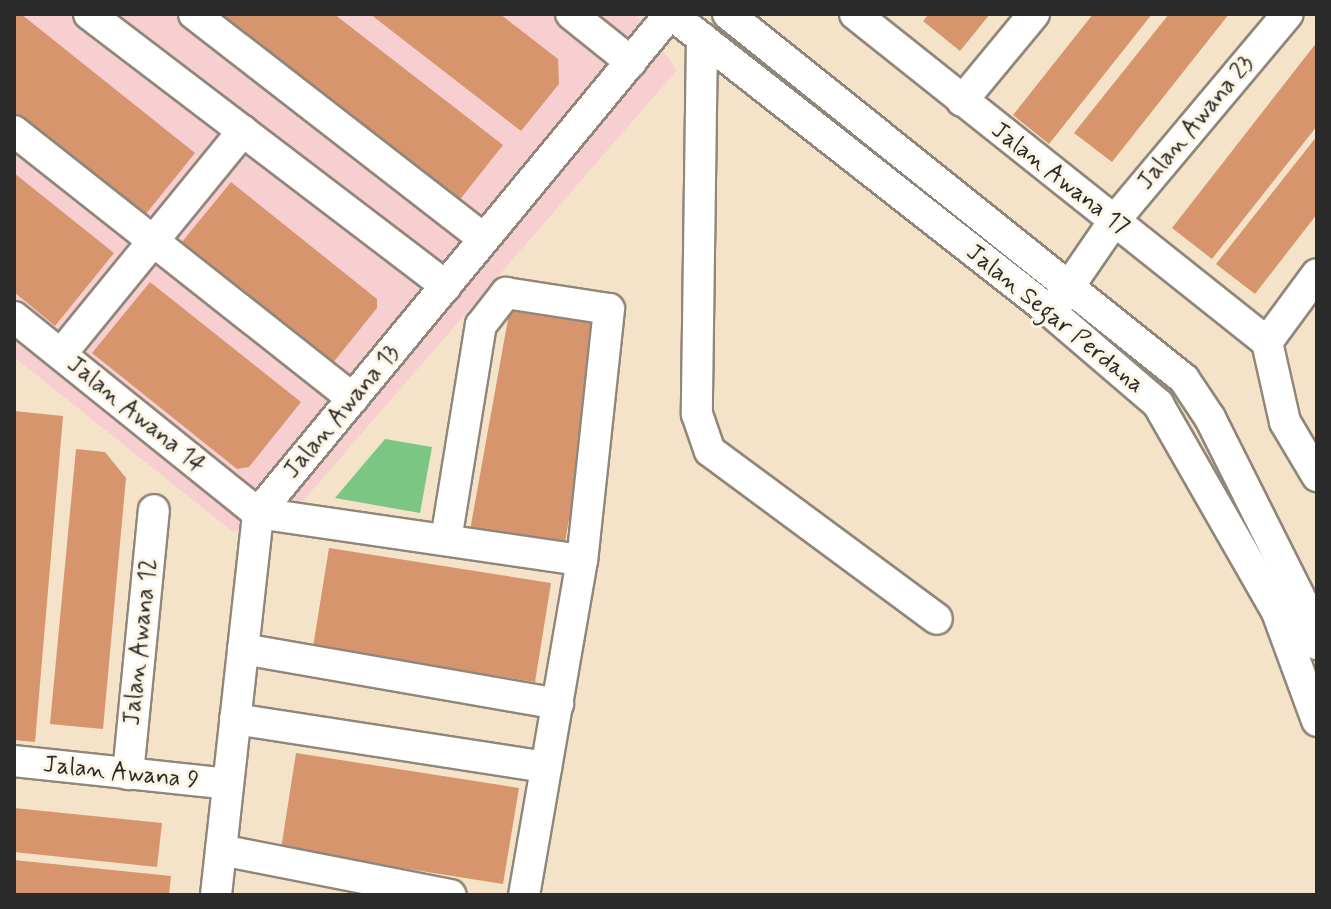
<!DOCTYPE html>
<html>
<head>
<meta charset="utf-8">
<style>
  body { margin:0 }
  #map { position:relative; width:1331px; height:909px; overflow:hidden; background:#f4e3c8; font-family:Mynerve,sans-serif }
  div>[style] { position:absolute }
  .built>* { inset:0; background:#f7cfd1 }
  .green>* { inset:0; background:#7bc684 }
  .building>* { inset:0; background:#d7956d }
  .roads { filter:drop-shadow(2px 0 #90877a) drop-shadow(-2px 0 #90877a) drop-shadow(0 2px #90877a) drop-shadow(0 -2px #90877a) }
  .minor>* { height:30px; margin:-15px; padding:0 15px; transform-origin:15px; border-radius:15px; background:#fff }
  span { translate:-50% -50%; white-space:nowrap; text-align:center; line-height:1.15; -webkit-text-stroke:6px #fcf5e5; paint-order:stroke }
  .street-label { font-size:24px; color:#2b2b2b }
  .frame { position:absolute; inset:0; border:16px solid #2b2b2b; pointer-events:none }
</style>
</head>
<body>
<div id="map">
  <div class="built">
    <i style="clip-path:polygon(14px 14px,635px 14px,677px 70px,296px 509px,233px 532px,14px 357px)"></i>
  </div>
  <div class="green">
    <i style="clip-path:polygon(385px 439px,432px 447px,420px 513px,335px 498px)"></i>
  </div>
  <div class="building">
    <i style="clip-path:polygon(14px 14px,21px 14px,195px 153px,141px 220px,14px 118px)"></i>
    <i style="clip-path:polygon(206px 14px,334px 14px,503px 145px,458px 202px)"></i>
    <i style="clip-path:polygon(370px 14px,500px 14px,558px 59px,559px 84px,521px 131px)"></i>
    <i style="clip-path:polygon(929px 14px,990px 14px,960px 51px,923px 21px)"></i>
    <i style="clip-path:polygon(1093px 14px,1152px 14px,1049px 144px,1013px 115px)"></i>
    <i style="clip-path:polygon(1169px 14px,1229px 14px,1112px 162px,1074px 133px)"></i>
    <i style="clip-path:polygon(1317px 42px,1317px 126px,1212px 259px,1172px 228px)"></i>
    <i style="clip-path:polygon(1317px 136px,1317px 214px,1255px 294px,1216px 264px)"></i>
    <i style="clip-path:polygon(14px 173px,114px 253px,55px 326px,14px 292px)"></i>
    <i style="clip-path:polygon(231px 182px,377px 299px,377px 308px,328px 369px,177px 248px)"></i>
    <i style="clip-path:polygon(150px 282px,301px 402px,249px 467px,237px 469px,92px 353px)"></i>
    <i style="clip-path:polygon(510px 308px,604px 325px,563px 553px,469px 536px)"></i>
    <i style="clip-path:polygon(14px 411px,63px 416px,35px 742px,14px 740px)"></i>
    <i style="clip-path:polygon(76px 449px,105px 452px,126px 478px,103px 729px,50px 724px)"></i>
    <i style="clip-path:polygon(329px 548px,551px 583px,535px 682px,313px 647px)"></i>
    <i style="clip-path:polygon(296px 753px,519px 788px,503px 884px,281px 849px)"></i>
    <i style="clip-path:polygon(14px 808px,162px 823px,157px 867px,14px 852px)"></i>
    <i style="clip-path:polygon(14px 860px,171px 876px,169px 895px,14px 895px)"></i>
  </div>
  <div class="roads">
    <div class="minor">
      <i style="left:89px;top:14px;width:449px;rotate:37.3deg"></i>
      <i style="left:194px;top:14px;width:367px;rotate:37.8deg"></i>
      <i style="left:571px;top:14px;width:77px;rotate:38.7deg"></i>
      <i style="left:671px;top:14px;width:484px;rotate:38.1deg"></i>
      <i style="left:1052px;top:313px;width:140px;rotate:40.6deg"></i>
      <i style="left:1158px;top:404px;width:240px;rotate:60.2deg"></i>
      <i style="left:1277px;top:612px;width:116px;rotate:69.8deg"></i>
      <i style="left:728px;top:14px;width:584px;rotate:38.68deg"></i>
      <i style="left:1184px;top:379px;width:47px;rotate:56.3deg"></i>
      <i style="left:1210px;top:418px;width:212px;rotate:63.4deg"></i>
      <i style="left:1305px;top:608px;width:38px;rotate:72deg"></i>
      <i style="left:855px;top:14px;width:527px;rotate:38.52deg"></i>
      <i style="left:702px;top:38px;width:376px;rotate:90.8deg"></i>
      <i style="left:697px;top:414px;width:39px;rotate:71deg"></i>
      <i style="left:710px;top:451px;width:282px;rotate:36.5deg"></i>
      <i style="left:962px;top:101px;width:113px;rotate:-50.4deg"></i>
      <i style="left:14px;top:131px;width:432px;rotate:38.3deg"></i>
      <i style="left:1057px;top:304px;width:101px;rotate:-55.5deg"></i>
      <i style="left:1114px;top:221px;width:270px;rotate:-50deg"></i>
      <i style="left:14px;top:317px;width:313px;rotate:38.8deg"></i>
      <i style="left:1267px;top:342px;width:82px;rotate:77.3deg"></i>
      <i style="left:1285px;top:422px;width:63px;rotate:59.3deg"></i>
      <i style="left:1267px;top:342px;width:84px;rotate:-53.7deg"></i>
      <i style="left:61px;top:354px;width:288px;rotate:-50.8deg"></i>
      <i style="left:258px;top:513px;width:327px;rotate:8.3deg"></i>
      <i style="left:446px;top:540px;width:218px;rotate:-80.8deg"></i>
      <i style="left:481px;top:325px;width:41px;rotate:-52deg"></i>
      <i style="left:506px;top:293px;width:104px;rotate:8.8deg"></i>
      <i style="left:609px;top:309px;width:252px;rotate:96.1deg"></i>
      <i style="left:582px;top:560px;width:340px;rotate:99.8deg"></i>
      <i style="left:243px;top:649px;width:320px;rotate:9.9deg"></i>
      <i style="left:235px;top:719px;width:315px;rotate:8.8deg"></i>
      <i style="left:14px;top:761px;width:215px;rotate:6.1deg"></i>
      <i style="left:128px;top:774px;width:265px;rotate:-84.4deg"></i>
      <i style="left:221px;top:850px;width:234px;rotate:11.1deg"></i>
      <i style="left:216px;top:895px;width:384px;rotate:-83.7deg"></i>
      <i style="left:258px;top:513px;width:647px;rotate:-50.46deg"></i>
    </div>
  </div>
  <div class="street-label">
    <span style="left:1196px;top:123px;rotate:-50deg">Jalan Awana 23</span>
    <span style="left:1060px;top:179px;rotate:38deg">Jalan Awana 17</span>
    <span style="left:1055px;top:319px;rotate:39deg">Jalan Segar Perdana</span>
    <span style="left:342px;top:412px;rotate:-50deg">Jalan Awana 13</span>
    <span style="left:136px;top:415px;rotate:39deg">Jalan Awana 14</span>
    <span style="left:141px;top:642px;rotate:-84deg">Jalan Awana 12</span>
    <span style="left:121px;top:773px;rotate:6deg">Jalan Awana 9</span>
  </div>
  <div class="frame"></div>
</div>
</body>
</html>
